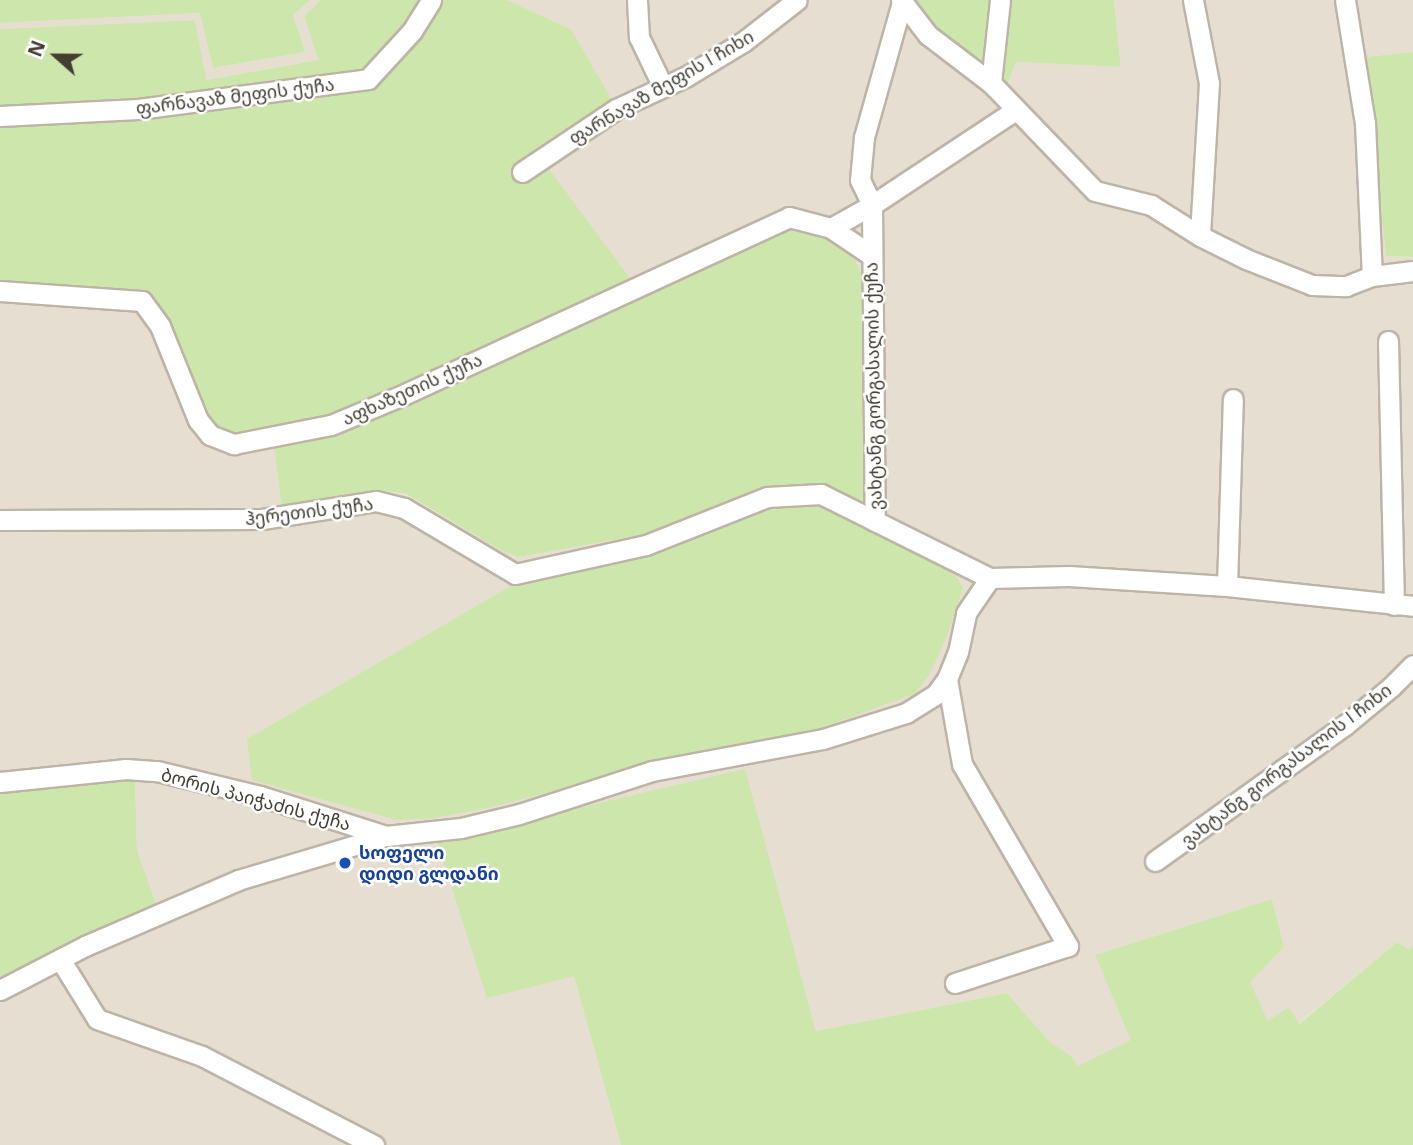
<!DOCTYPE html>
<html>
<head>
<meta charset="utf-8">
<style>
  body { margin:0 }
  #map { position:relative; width:1413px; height:1145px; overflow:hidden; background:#f1ede3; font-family:"Open Sans","Noto Sans Georgian",sans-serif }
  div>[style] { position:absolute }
  .residential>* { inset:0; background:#e5ded1 }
  .green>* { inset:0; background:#cde6ab }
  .roads { filter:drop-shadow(2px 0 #bdb4a6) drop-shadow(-2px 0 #bdb4a6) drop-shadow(0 2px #bdb4a6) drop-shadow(0 -2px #bdb4a6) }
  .street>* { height:19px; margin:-9.5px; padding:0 9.5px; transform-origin:9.5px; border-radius:9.5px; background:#fff }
  .dots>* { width:19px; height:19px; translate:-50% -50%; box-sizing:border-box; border:4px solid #fff; border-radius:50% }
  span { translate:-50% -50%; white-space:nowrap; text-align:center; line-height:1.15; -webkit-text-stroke:5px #fff; paint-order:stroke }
  .street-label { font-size:18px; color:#433d33 }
  .transit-label { font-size:18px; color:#164399; font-weight:700 }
  .left { translate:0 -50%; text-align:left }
  .north { position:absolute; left:21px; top:21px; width:70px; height:70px; -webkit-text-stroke:5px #fff; paint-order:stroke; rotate:291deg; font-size:19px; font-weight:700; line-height:28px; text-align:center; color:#433d33 }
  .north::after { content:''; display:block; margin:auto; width:24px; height:32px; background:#433d33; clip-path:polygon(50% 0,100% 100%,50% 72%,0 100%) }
</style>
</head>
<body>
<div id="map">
  <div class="residential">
    <i style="clip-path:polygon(310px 0,321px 0,304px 16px,318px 60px,205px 80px,195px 20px,0 29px,0 23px,201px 13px,213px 68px,304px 52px,293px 15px)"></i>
    <i style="clip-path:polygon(evenodd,507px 0,904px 0,1005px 95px,1016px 62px,1121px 67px,1114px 0,1413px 0,1413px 52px,1364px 57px,1386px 256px,1413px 257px,1413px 946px,1409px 951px,1397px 942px,1298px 1024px,1268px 1021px,1249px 981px,1284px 947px,1272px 899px,1095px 955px,1132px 1040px,1078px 1066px,1070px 1055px,1050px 1042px,1007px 993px,816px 1031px,744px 769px,574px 975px,621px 1145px,0 1145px,0 977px,157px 906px,137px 850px,135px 778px,98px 778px,0 792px,0 282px,147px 290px,163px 318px,533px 149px,612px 101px,571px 29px,507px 0,467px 377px,862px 474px,864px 507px,820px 484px,754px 491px,652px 533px,519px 557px,502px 551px,406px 495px,378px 490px,382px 414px,467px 377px,507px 0,692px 534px,963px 588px,930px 674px,914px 693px,818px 729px,716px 749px,586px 783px,248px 739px,514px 584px,626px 560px,692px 534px)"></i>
  </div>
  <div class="green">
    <i style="clip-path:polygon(0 0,310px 0,293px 15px,305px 52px,213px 68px,200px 13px,0 23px)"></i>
    <i style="clip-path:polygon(321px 0,507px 0,571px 29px,612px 100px,534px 149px,632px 281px,331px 418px,238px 436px,206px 419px,163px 318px,147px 290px,0 282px,0 29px,195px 20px,206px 80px,318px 60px,304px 16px)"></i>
    <i style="clip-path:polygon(904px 0,1114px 0,1121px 67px,1016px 62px,1004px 95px,909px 11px)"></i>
    <i style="clip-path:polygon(1413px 52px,1413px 257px,1386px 256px,1364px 57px)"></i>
    <i style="clip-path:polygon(791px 227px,832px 237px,851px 251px,861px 273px,864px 507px,820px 484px,755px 491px,652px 533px,519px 557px,502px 551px,406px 494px,378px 490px,282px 508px,274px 445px,382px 414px)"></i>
    <i style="clip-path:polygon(800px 506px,826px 508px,944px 567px,957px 578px,963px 588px,948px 633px,930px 674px,914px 694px,818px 729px,716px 749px,488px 808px,433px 818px,397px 820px,252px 780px,247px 739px,514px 584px,626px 560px,756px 511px)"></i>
    <i style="clip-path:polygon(745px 769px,816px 1031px,1007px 993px,1050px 1042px,1070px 1055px,1078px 1066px,1131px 1040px,1095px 955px,1272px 899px,1284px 947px,1250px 982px,1268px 1021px,1289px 1007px,1299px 1024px,1397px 942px,1409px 950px,1413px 946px,1413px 1145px,621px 1145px,574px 976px,487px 998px,437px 841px)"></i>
    <i style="clip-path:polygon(98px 778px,135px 778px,137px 850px,157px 906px,0 977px,0 792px)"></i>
  </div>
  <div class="roads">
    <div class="street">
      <i style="left:637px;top:0;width:37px;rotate:87deg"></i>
      <i style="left:639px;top:37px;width:55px;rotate:64.4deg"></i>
      <i style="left:901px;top:0;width:44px;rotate:52.4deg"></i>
      <i style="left:928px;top:35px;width:79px;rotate:37.3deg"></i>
      <i style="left:991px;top:83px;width:150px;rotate:46.1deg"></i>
      <i style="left:1095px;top:191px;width:58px;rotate:14deg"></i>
      <i style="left:1151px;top:205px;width:58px;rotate:32.3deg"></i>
      <i style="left:1200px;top:236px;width:51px;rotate:26.6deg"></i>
      <i style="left:1246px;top:259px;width:71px;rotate:21.5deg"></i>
      <i style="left:1312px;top:285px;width:34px;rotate:2deg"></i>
      <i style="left:1346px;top:286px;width:28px;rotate:-21deg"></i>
      <i style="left:1372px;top:276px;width:41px;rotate:-7deg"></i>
      <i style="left:1193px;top:0;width:85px;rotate:79.1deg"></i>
      <i style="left:1209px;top:83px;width:153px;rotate:93.4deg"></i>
      <i style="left:1345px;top:0;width:125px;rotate:80.8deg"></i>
      <i style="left:1365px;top:123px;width:153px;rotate:87.4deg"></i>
      <i style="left:902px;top:2px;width:140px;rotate:105.7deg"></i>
      <i style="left:864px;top:137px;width:43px;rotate:95.3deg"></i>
      <i style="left:860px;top:180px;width:28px;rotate:64deg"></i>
      <i style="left:872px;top:205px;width:316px;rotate:89.5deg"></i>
      <i style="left:875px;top:521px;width:128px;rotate:26.4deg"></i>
      <i style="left:990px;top:578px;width:79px;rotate:-1.5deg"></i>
      <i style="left:1069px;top:576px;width:158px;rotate:3.6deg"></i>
      <i style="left:1227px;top:586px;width:187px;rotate:6.1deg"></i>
      <i style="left:991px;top:83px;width:83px;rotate:-83.8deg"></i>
      <i style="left:0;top:116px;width:138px;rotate:-2.9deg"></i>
      <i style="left:138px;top:109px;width:232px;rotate:-7.4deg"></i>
      <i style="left:368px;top:79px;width:65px;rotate:-47.5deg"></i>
      <i style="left:412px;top:31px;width:36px;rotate:-58deg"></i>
      <i style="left:522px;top:172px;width:113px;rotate:-33.8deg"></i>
      <i style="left:616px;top:109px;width:78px;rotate:-24.9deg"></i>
      <i style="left:687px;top:76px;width:66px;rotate:-31.3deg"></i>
      <i style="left:743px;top:42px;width:68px;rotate:-37.9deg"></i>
      <i style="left:831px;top:228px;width:47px;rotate:-29.3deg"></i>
      <i style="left:872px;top:205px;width:170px;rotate:-33.5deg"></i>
      <i style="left:0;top:291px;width:142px;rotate:4deg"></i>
      <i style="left:142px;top:301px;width:31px;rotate:54deg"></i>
      <i style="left:160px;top:326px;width:101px;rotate:68deg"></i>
      <i style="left:198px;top:420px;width:19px;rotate:51deg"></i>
      <i style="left:210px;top:435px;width:26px;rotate:21deg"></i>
      <i style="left:234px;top:444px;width:99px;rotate:-11.1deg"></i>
      <i style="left:331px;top:425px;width:80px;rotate:-22.7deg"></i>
      <i style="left:405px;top:394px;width:423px;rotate:-24.7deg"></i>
      <i style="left:789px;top:217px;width:43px;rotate:14.7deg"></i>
      <i style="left:831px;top:228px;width:48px;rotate:34deg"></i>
      <i style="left:1388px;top:341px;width:264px;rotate:88.7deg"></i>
      <i style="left:0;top:520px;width:262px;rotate:-0.2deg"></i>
      <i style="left:262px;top:519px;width:115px;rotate:-9deg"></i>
      <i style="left:376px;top:501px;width:29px;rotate:14deg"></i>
      <i style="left:404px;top:508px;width:129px;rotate:30.7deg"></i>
      <i style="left:515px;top:574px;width:134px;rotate:-12.5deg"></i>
      <i style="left:646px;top:545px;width:130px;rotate:-21.6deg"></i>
      <i style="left:767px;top:497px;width:54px;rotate:-3.2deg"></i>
      <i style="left:821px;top:494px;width:60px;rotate:26.6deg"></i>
      <i style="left:1227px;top:586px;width:187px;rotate:-88.2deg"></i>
      <i style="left:947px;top:679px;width:86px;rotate:80deg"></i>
      <i style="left:962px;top:764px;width:211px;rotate:59.8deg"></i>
      <i style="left:1068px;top:946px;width:119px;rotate:161.9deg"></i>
      <i style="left:0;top:782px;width:127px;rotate:-5.9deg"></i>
      <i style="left:126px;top:769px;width:31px;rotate:4deg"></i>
      <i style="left:157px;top:771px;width:106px;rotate:13.6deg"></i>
      <i style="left:260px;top:796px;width:132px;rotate:17.6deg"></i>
      <i style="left:1155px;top:861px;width:234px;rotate:-35.6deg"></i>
      <i style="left:1345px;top:725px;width:60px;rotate:-39.6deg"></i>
      <i style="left:1391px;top:687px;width:31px;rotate:-45deg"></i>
      <i style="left:60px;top:959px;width:70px;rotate:58.3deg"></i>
      <i style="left:97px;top:1019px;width:111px;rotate:19.4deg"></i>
      <i style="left:202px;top:1056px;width:194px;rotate:27.4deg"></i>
      <i style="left:0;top:990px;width:96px;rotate:-27.4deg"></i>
      <i style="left:85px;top:946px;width:167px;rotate:-23.3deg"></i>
      <i style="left:238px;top:880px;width:154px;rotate:-16.6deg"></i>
      <i style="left:386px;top:836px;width:75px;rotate:-6.1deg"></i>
      <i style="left:461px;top:828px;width:60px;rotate:-13.6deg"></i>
      <i style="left:519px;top:814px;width:140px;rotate:-17.9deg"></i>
      <i style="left:652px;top:771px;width:174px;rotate:-10.6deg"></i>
      <i style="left:823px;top:739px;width:87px;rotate:-17.4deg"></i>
      <i style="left:906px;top:713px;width:36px;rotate:-32deg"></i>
      <i style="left:936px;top:694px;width:19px;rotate:-54deg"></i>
      <i style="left:947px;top:679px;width:29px;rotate:-68deg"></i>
      <i style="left:958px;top:652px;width:40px;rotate:-78deg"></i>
      <i style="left:966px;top:613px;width:42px;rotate:-55.6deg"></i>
    </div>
  </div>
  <div class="dots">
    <i style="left:345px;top:863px;background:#1a4fb4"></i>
  </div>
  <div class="street-label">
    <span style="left:661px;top:87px;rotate:-30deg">ფარნავაზ მეფის I ჩიხი</span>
    <span style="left:235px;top:96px;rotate:-7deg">ფარნავაზ მეფის ქუჩა</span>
    <span style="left:873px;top:386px;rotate:-91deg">ვახტანგ გორგასალის ქუჩა</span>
    <span style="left:412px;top:389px;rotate:-24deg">აფხაზეთის ქუჩა</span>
    <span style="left:309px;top:511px;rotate:-7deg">ჰერეთის ქუჩა</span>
    <span style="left:1286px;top:765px;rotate:-37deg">ვახტანგ გორგასალის I ჩიხი</span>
    <span style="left:256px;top:799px;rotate:15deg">ბორის პაიჭაძის ქუჩა</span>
  </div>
  <div class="transit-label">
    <span class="left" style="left:359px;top:863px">სოფელი<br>დიდი გლდანი</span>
  </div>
  <div class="north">N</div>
</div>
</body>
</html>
